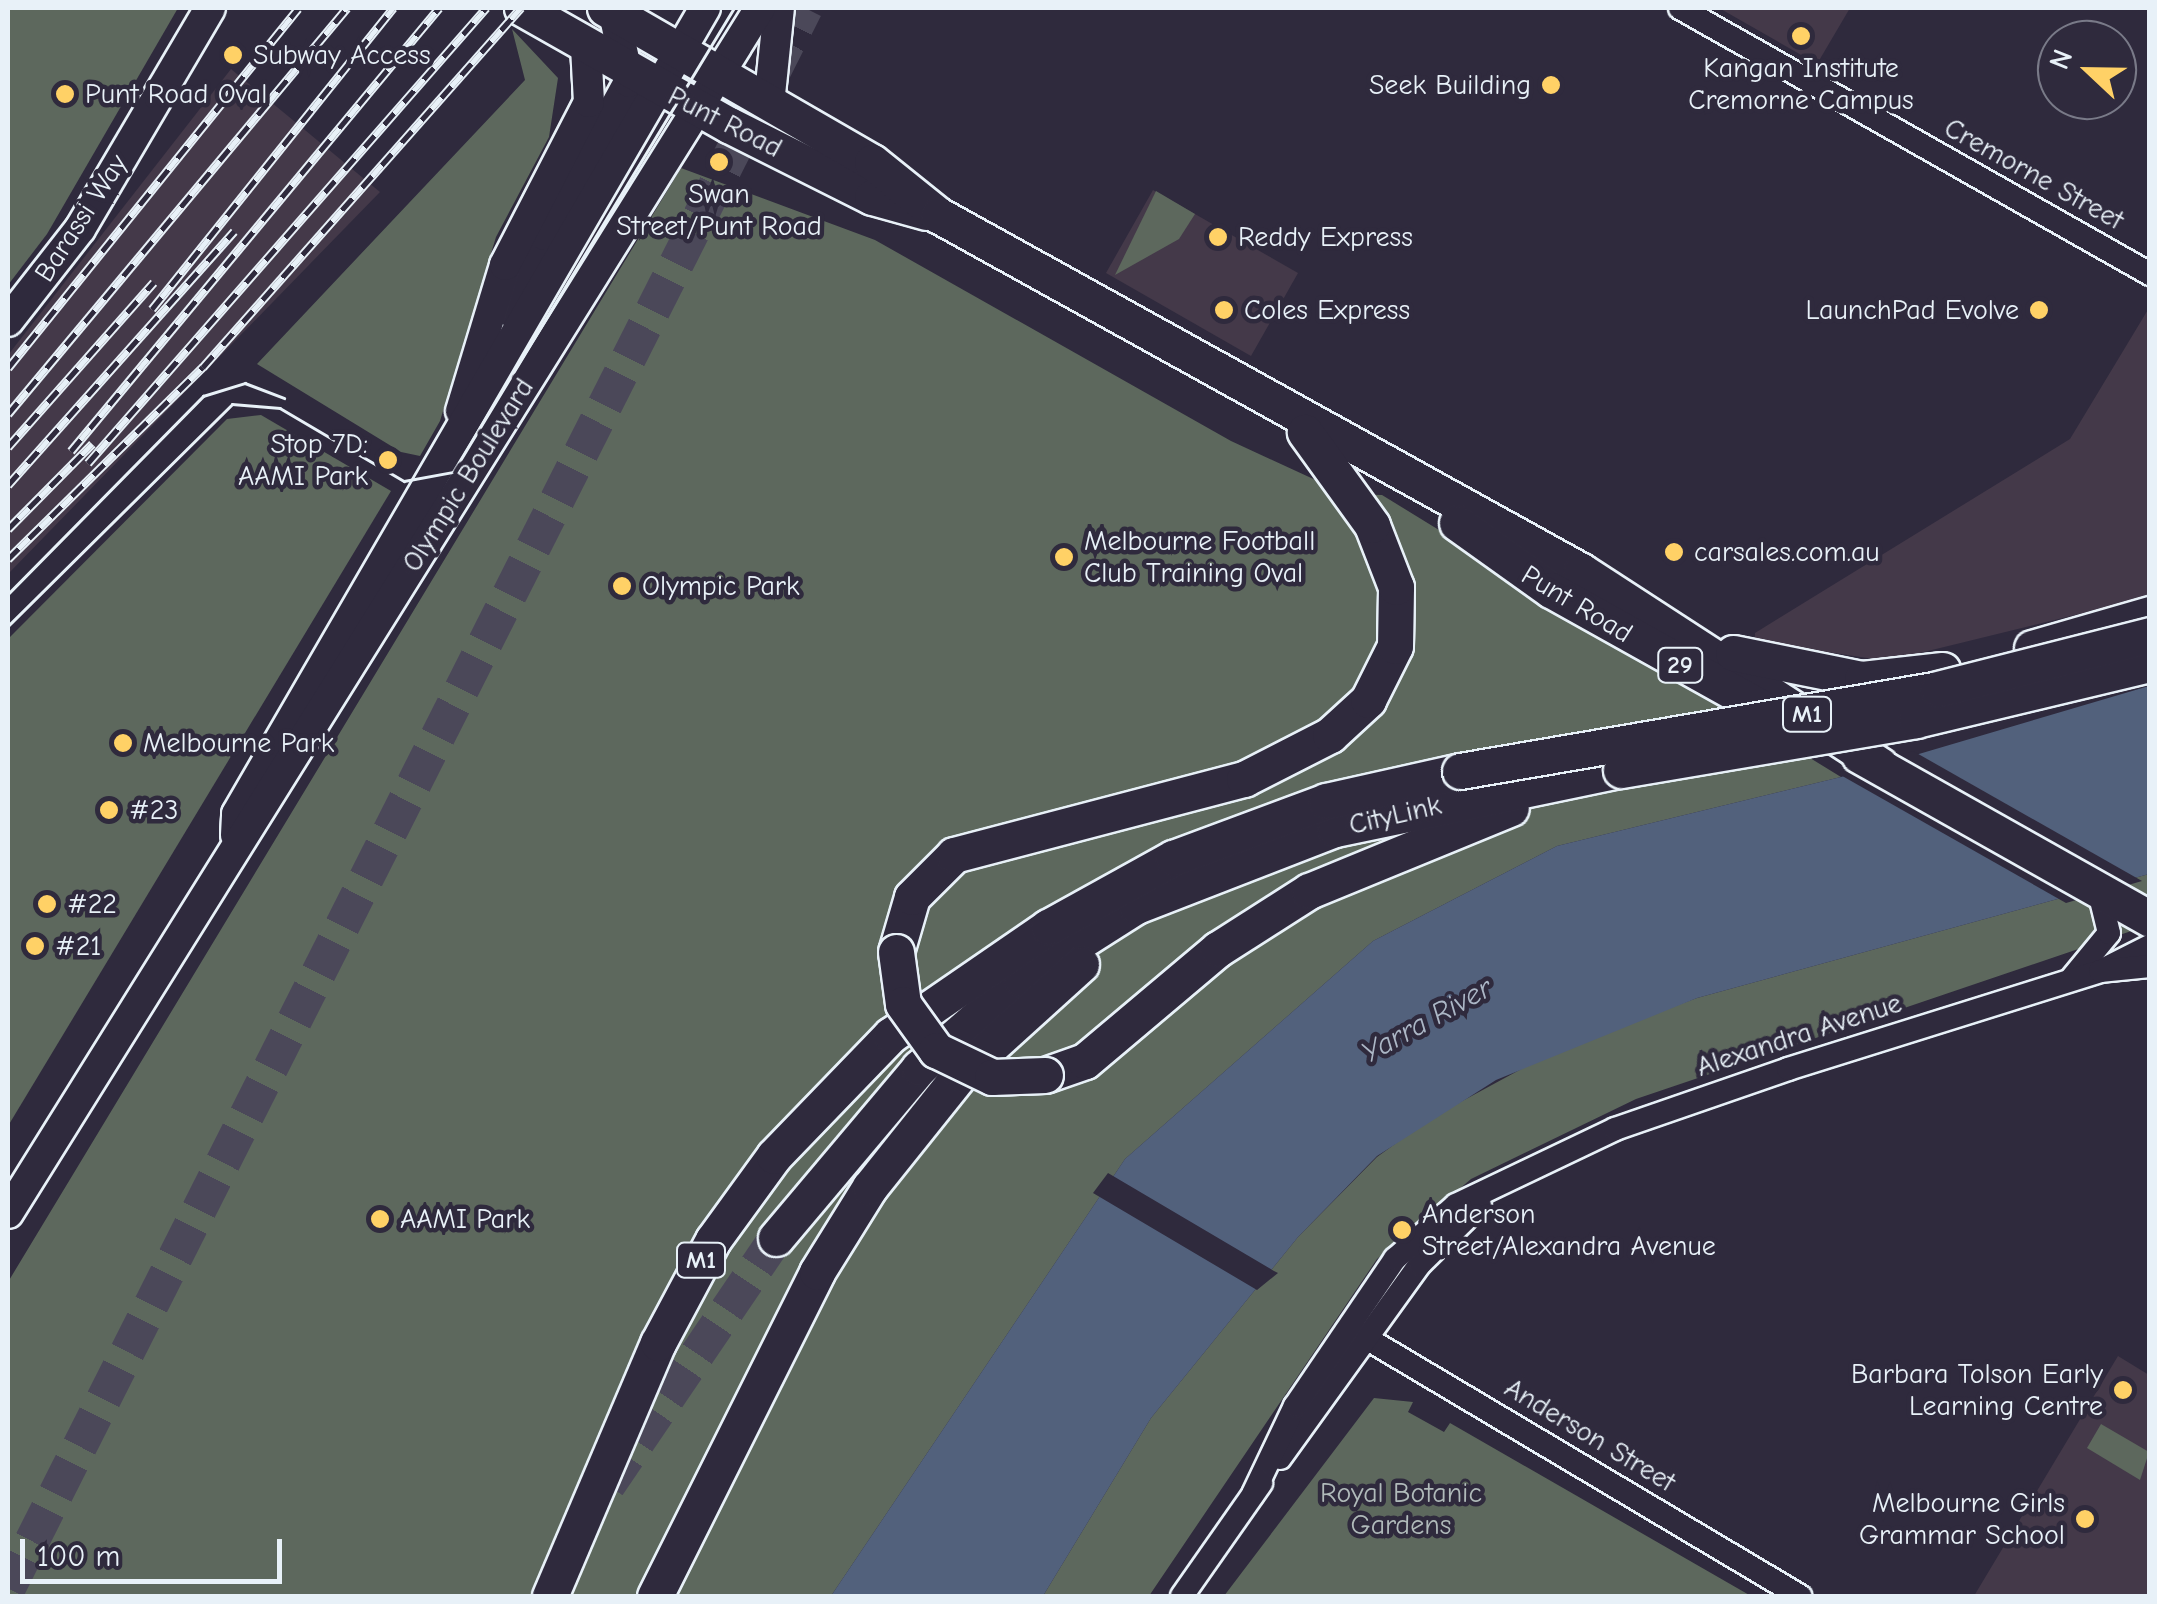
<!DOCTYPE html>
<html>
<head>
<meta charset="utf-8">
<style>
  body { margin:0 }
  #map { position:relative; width:2157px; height:1604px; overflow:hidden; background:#2f2a3d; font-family:"Comic Neue",sans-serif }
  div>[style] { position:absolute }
  .built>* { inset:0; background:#443949 }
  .green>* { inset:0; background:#5d685d }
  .water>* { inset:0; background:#52617c }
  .pier>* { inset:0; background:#2f2a3d }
  .highway-tunnel>* { height:35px; margin-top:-17.5px; transform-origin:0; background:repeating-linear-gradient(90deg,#4b4859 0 35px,transparent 0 53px) }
  .roads { filter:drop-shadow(2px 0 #e8f1f8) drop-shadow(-2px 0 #e8f1f8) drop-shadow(0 2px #e8f1f8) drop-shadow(0 -2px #e8f1f8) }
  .minor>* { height:22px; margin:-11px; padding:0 11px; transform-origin:11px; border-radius:11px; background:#2f2a3d }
  .major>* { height:30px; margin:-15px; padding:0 15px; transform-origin:15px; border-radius:15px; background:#2f2a3d }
  .highway>* { height:35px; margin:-17.5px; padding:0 17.5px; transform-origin:17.5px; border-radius:17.5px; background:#2f2a3d }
  .tram>* { height:2.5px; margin:-1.25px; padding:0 1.25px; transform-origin:1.25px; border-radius:1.25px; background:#e8f1f8 }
  .rail>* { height:9px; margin-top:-4.5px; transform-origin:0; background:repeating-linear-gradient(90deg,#2f2a3d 0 15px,#e8f1f8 0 30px); box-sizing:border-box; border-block:2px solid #e8f1f8 }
  .bridges { filter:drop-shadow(2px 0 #e8f1f8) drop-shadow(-2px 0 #e8f1f8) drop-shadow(0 2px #e8f1f8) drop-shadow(0 -2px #e8f1f8) }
  .highway-bridge>* { height:35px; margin:-17.5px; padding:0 17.5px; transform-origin:17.5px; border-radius:17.5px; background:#2f2a3d }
  .dots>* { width:28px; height:28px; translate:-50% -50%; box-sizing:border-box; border:5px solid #2f2a3d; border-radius:50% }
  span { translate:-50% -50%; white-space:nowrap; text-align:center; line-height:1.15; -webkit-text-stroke:9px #2f2a3d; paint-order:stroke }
  .shield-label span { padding:2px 8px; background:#2f2a3d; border:2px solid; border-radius:8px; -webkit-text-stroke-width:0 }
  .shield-label { font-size:25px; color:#e8f1f8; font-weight:700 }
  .poi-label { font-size:28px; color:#e8f1f8 }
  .left { translate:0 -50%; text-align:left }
  .right { translate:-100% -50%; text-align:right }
  .street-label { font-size:28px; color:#e8f1f8 }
  .park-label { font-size:28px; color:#b0baba }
  .water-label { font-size:30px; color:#acb7c6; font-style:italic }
  .frame { position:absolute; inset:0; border:10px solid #e8f1f8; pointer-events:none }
  .north { position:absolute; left:2037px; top:20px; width:100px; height:100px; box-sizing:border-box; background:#2f2a3d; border:2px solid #797a88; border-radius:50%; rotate:292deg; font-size:28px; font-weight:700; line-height:40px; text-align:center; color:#e8f1f8 }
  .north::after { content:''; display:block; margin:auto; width:35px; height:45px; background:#ffd166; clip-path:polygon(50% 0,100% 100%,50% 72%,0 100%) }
  .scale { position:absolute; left:20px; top:1539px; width:262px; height:45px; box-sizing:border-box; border:5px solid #e8f1f8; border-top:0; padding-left:12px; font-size:30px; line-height:35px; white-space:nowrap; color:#e8f1f8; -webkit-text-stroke:8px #2f2a3d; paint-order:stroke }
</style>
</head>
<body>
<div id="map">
  <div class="built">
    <i style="clip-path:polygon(1719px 8px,1850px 8px,1817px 64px)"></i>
    <i style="clip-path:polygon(231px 69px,380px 192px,8px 574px,8px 355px)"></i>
    <i style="clip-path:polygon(1153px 190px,1298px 273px,1251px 356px,1106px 273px)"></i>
    <i style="clip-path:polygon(2149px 308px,2149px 597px,1887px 661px,1755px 641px,1755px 633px,2070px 439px)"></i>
    <i style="clip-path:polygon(2118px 1356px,2149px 1375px,2149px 1596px,1974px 1596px)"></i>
  </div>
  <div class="green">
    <i style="clip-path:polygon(8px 8px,178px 8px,47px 234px,8px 285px)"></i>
    <i style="clip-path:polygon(512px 29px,558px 78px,549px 137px,496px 237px,440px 421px,420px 456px,401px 452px,257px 364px,525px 80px)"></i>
    <i style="clip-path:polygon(681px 168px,875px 240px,1231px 441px,1346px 494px,1382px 495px,1841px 777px,1557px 846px,1373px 941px,1125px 1159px,831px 1596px,8px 1596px,8px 1282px)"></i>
    <i style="clip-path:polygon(1156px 191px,1195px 214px,1179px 239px,1115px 275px)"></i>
    <i style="clip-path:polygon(261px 415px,391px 491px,8px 1126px,8px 639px,227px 419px)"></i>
    <i style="clip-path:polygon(2149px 874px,2149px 925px,1636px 1099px,1471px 1179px,1377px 1259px,1149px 1596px,1043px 1596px,1151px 1418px,1298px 1237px,1377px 1157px,1431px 1118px,1558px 1049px,1697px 998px)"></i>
    <i style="clip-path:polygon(1374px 1398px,1413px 1402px,1408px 1412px,1444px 1432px,1450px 1423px,1751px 1596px,1224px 1596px)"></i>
    <i style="clip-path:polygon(2101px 1424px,2149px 1452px,2140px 1480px,2087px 1448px)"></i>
  </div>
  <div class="water">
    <i style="clip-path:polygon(2149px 686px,2149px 874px,1697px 998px,1496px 1080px,1377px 1156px,1298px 1237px,1151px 1418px,1043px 1596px,831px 1596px,1125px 1159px,1373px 941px,1557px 846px,1841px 777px)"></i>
  </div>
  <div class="pier">
    <i style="clip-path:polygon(1913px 751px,2142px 881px,2066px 903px,1837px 773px)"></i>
    <i style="clip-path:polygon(1108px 1173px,1274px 1271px,1278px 1273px,1257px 1290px,1093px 1193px)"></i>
  </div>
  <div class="highway-tunnel">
    <i style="left:608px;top:1485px;width:299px;rotate:-55.8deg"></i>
    <i style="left:8px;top:1588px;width:1770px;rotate:-63.23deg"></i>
  </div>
  <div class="roads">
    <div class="minor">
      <i style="left:1680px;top:8px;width:540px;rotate:29.51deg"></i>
      <i style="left:2108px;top:967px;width:47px;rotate:-26.6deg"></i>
      <i style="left:2072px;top:978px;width:58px;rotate:-50.6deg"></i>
      <i style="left:2109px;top:933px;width:42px;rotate:-103.7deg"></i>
      <i style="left:1356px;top:1332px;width:517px;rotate:30.74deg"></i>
      <i style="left:1280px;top:1458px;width:239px;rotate:-54.2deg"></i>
      <i style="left:1420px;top:1264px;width:84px;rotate:-44.5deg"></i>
      <i style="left:1253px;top:1494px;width:98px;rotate:-64.5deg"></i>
      <i style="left:1295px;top:1406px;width:178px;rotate:-55.8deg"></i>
      <i style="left:1395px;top:1259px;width:81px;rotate:-41.5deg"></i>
      <i style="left:1456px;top:1205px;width:176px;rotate:-25.5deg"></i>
      <i style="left:1615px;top:1129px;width:183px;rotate:-19.1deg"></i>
      <i style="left:1788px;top:1069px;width:327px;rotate:-17.4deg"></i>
      <i style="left:2100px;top:971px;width:50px;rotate:-5.7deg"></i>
      <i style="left:1182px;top:1596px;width:138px;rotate:-55deg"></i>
    </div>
    <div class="major">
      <i style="left:769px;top:104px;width:97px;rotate:-84.1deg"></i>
      <i style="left:515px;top:315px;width:85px;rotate:-69.4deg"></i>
      <i style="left:545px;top:235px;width:175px;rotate:-61.2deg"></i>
      <i style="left:629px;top:82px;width:71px;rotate:-102.3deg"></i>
      <i style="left:8px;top:321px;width:117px;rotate:-52deg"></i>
      <i style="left:80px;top:229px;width:256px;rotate:-59.5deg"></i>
      <i style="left:461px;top:411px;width:152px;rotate:-73.2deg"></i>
      <i style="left:505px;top:265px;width:183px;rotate:-62.7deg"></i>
      <i style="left:589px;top:102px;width:56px;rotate:-93.1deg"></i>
      <i style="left:236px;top:835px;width:21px;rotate:-87deg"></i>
      <i style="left:237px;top:814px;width:932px;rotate:-59.86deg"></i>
      <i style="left:8px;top:1213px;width:1420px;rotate:-58.03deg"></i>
    </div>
    <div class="highway">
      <i style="left:522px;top:8px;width:238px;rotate:29.5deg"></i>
      <i style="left:729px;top:125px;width:160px;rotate:26.7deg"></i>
      <i style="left:872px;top:197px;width:56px;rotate:15.5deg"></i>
      <i style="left:605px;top:8px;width:308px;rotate:30deg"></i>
      <i style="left:872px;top:162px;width:85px;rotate:38.8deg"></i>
      <i style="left:938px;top:215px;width:735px;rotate:28.97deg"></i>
      <i style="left:1581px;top:571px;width:356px;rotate:33deg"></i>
      <i style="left:1457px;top:523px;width:115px;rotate:35.5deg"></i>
      <i style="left:1551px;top:590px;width:262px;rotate:29.2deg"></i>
      <i style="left:2032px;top:648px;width:123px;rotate:-16.1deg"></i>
      <i style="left:1733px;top:653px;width:132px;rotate:11.4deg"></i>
      <i style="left:1862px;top:679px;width:81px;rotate:-6.4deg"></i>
      <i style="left:1859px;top:755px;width:334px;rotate:29.4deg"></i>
      <i style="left:896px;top:952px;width:57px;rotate:-73.8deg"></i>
      <i style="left:912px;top:897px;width:59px;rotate:-45deg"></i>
      <i style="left:954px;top:855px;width:300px;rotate:-14.7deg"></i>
      <i style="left:1244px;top:779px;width:97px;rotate:-27.1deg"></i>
      <i style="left:1330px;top:735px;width:52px;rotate:-42.6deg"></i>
      <i style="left:1368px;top:700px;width:60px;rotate:-63.4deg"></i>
      <i style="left:1395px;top:646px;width:59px;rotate:-89deg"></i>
      <i style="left:1396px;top:587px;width:66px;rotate:-111.2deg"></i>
      <i style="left:1372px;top:525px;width:115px;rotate:-125.8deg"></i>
      <i style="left:1045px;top:1075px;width:42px;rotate:-19.3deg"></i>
      <i style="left:1085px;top:1061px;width:174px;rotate:-40.1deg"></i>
      <i style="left:1218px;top:949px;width:108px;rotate:-32.5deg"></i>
      <i style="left:1309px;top:891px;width:218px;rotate:-22.3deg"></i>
      <i style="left:776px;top:1238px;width:222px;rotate:-49.9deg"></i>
      <i style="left:919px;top:1068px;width:135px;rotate:-41.1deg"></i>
      <i style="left:1021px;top:979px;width:136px;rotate:-32.4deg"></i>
      <i style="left:1136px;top:906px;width:213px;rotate:-21.2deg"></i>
      <i style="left:1335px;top:829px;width:292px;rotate:-11.7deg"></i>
      <i style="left:550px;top:1596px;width:275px;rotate:-66.9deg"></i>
      <i style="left:658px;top:1343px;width:117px;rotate:-61.9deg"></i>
      <i style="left:713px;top:1240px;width:104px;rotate:-54deg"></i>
      <i style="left:774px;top:1156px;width:168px;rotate:-46deg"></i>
      <i style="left:891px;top:1035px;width:191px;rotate:-34.5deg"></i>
      <i style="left:1048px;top:927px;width:143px;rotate:-28.9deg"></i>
      <i style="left:1173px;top:858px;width:163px;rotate:-20.4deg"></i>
      <i style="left:1326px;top:801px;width:137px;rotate:-12.6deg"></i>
      <i style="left:655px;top:1596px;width:362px;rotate:-63.4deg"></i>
      <i style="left:817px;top:1272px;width:100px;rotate:-58.1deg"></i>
      <i style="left:870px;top:1187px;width:146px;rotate:-51.4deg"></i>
      <i style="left:961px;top:1073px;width:162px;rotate:-42.2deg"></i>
    </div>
  </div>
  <div class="tram">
    <i style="left:8px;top:594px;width:278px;rotate:-45.4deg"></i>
    <i style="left:203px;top:396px;width:44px;rotate:-17.2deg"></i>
    <i style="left:245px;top:383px;width:42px;rotate:21deg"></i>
    <i style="left:8px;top:626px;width:315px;rotate:-44.7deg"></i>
    <i style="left:232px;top:404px;width:48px;rotate:4.8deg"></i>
    <i style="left:280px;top:408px;width:144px;rotate:30.5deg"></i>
    <i style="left:404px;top:481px;width:50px;rotate:-10.4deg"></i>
    <i style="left:453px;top:472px;width:542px;rotate:-58.8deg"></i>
  </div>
  <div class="rail">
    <i style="left:152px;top:309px;width:386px;rotate:-51.3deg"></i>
    <i style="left:8px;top:368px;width:462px;rotate:-51.1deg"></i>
    <i style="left:8px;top:414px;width:529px;rotate:-50.14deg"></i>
    <i style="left:8px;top:447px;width:220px;rotate:-48.5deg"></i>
    <i style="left:71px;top:451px;width:576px;rotate:-50.28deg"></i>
    <i style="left:88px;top:463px;width:605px;rotate:-48.82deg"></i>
    <i style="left:8px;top:485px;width:340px;rotate:-48.3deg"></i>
    <i style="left:8px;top:529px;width:120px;rotate:-45.3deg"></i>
    <i style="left:8px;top:559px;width:274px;rotate:-44.6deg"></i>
    <i style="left:203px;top:367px;width:480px;rotate:-48.5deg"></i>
  </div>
  <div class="bridges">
    <div class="highway-bridge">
      <i style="left:1621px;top:770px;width:299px;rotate:-9.6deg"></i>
      <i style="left:1916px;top:720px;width:241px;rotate:-13.5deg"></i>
      <i style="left:1460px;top:771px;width:485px;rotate:-9.7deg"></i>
      <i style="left:1938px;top:689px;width:219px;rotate:-14.3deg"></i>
      <i style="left:896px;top:952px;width:52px;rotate:82.3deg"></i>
      <i style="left:903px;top:1004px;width:57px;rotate:54.3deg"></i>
      <i style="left:936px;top:1050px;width:62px;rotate:25.7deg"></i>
      <i style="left:992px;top:1077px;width:53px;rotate:-2.2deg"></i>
    </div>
  </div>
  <div class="dots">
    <i style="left:1801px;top:36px;background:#ffd166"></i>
    <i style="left:233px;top:55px;background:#ffd166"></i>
    <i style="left:1551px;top:85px;background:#ffd166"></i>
    <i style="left:65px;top:94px;background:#ffd166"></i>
    <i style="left:719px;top:162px;background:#ffd166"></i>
    <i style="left:1218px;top:237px;background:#ffd166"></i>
    <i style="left:1224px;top:310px;background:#ffd166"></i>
    <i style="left:2039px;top:310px;background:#ffd166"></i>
    <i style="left:388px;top:460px;background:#ffd166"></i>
    <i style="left:1674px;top:552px;background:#ffd166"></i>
    <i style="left:1064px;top:557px;background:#ffd166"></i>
    <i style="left:622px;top:586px;background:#ffd166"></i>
    <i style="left:123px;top:743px;background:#ffd166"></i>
    <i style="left:109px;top:810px;background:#ffd166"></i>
    <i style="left:47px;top:904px;background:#ffd166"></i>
    <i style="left:35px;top:946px;background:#ffd166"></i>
    <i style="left:380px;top:1219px;background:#ffd166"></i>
    <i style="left:1402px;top:1230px;background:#ffd166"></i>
    <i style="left:2123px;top:1390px;background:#ffd166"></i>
    <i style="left:2085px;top:1519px;background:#ffd166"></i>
  </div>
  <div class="shield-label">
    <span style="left:1680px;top:665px">29</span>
    <span style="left:1807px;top:714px">M1</span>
    <span style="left:701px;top:1260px">M1</span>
  </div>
  <div class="poi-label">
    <span class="left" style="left:253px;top:55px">Subway Access</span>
    <span style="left:1801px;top:84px">Kangan Institute<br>Cremorne Campus</span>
    <span class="right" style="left:1531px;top:85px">Seek Building</span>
    <span class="left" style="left:85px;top:94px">Punt Road Oval</span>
    <span style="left:719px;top:210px">Swan<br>Street/Punt Road</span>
    <span class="left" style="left:1238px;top:237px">Reddy Express</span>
    <span class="left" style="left:1244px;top:310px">Coles Express</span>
    <span class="right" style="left:2019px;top:310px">LaunchPad Evolve</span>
    <span class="right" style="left:368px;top:460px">Stop 7D:<br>AAMI Park</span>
    <span class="left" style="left:1084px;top:557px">Melbourne Football<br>Club Training Oval</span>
    <span class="left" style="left:1694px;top:552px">carsales.com.au</span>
    <span class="left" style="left:642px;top:586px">Olympic Park</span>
    <span class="left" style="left:143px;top:743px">Melbourne Park</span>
    <span class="left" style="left:129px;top:810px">#23</span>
    <span class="left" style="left:67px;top:904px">#22</span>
    <span class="left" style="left:55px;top:946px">#21</span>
    <span class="left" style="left:1422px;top:1230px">Anderson<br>Street/Alexandra Avenue</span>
    <span class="left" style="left:400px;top:1219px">AAMI Park</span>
    <span class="right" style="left:2103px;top:1390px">Barbara Tolson Early<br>Learning Centre</span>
    <span class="right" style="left:2065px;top:1519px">Melbourne Girls<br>Grammar School</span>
  </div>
  <div class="street-label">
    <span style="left:725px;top:122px;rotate:27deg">Punt Road</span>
    <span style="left:2034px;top:174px;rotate:29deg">Cremorne Street</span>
    <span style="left:81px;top:218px;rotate:-57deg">Barassi Way</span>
    <span style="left:468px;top:475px;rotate:-58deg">Olympic Boulevard</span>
    <span style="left:1577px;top:604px;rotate:31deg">Punt Road</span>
    <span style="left:1395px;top:815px;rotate:-13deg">CityLink</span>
    <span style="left:1799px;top:1035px;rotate:-18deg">Alexandra Avenue</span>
    <span style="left:1590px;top:1435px;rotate:31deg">Anderson Street</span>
  </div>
  <div class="park-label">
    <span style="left:1401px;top:1509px">Royal Botanic<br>Gardens</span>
  </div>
  <div class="water-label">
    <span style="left:1427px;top:1021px;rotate:-29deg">Yarra River</span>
  </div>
  <div class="frame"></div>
  <div class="north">N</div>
  <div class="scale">100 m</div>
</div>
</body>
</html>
